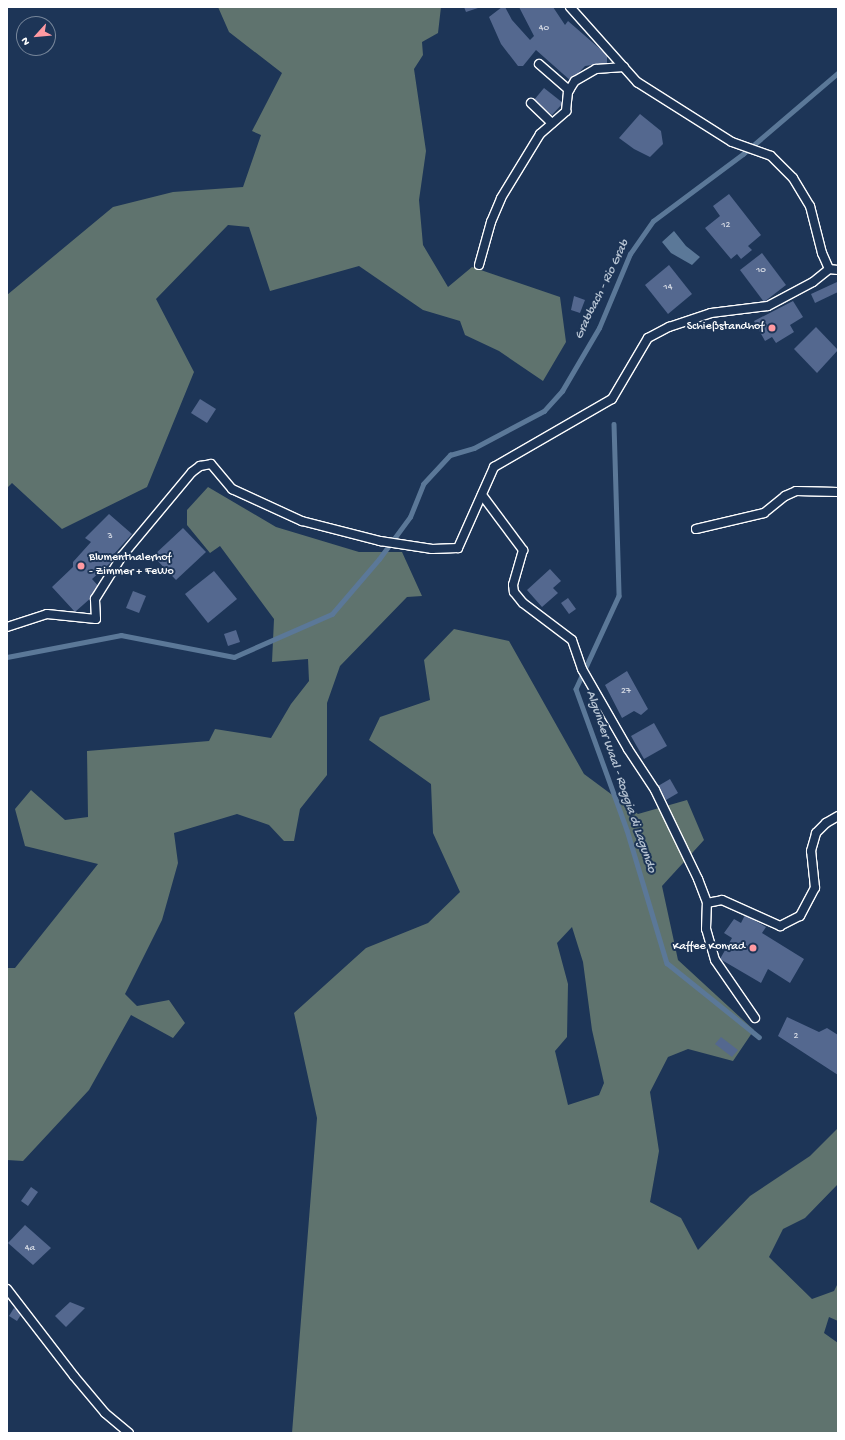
<!DOCTYPE html>
<html>
<head>
<meta charset="utf-8">
<style>
  body { margin:0 }
  #map { position:relative; width:845px; height:1440px; overflow:hidden; background:#1d3557; font-family:"Gochi Hand",sans-serif }
  div>[style] { position:absolute }
  .green>* { inset:0; background:#5f736e }
  .water>* { inset:0; background:#5b7898 }
  .stream>* { height:4.5px; margin:-2.25px; padding:0 2.25px; transform-origin:2.25px; border-radius:2.25px; background:#5b7898 }
  .building>* { inset:0; background:#54688f }
  .roads { filter:drop-shadow(1px 0 #fff) drop-shadow(-1px 0 #fff) drop-shadow(0 1px #fff) drop-shadow(0 -1px #fff) }
  .lane>* { height:8px; margin:-4px; padding:0 4px; transform-origin:4px; border-radius:4px; background:#1d3557 }
  .dots>* { width:11px; height:11px; translate:-50% -50%; box-sizing:border-box; border:2px solid #1d3557; border-radius:50% }
  span { translate:-50% -50%; white-space:nowrap; text-align:center; line-height:1.15; -webkit-text-stroke:4px #1d3557; paint-order:stroke }
  .number-label { font-size:10px; color:#d4d9e3 }
  .number-label span { -webkit-text-stroke-width:0 }
  .poi-label { font-size:12px; color:#fff }
  .right { translate:-100% -50%; text-align:right }
  .left { translate:0 -50%; text-align:left }
  .water-label { font-size:13px; color:#b5c2d1; font-style:italic }
  .frame { position:absolute; inset:0; border:8px solid #fff; pointer-events:none }
  .north { position:absolute; left:16px; top:16px; width:40px; height:40px; box-sizing:border-box; background:#1d3557; border:1px solid #77869a; border-radius:50%; rotate:243deg; font-size:11px; font-weight:700; line-height:16px; text-align:center; color:#fff }
  .north::after { content:''; display:block; margin:auto; width:14px; height:18px; background:#ff9aa2; clip-path:polygon(50% 0,100% 100%,50% 72%,0 100%) }
</style>
</head>
<body>
<div id="map">
  <div class="green">
    <i style="clip-path:polygon(218px 7px,441px 7px,438px 33px,422px 42px,423px 55px,414px 69px,426px 151px,419px 200px,423px 245px,448px 287px,472px 267px,560px 297px,566px 342px,543px 381px,499px 351px,465px 335px,460px 321px,423px 310px,359px 266px,270px 291px,249px 227px,228px 225px,156px 299px,194px 372px,147px 487px,62px 529px,12px 483px,7px 488px,7px 295px,113px 207px,173px 192px,243px 187px,261px 135px,252px 131px,282px 73px,229px 32px)"></i>
    <i style="clip-path:polygon(208px 487px,276px 527px,359px 552px,402px 552px,422px 596px,407px 597px,340px 666px,327px 703px,327px 775px,300px 809px,294px 841px,284px 841px,269px 825px,237px 814px,174px 833px,178px 863px,162px 920px,125px 994px,137px 1006px,169px 1000px,185px 1023px,173px 1038px,131px 1015px,89px 1090px,23px 1161px,7px 1160px,7px 968px,15px 968px,98px 864px,25px 846px,15px 809px,31px 790px,65px 820px,88px 817px,87px 751px,209px 741px,215px 729px,271px 738px,291px 704px,309px 681px,308px 659px,272px 662px,274px 619px,220px 546px,210px 553px,187px 525px,187px 510px)"></i>
    <i style="clip-path:polygon(evenodd,454px 629px,509px 641px,584px 774px,638px 814px,687px 800px,704px 840px,662px 886px,678px 960px,754px 1030px,733px 1061px,688px 1049px,668px 1057px,650px 1092px,659px 1151px,650px 1202px,681px 1218px,698px 1250px,750px 1196px,810px 1156px,838px 1128px,838px 1184px,805px 1218px,783px 1229px,769px 1257px,812px 1299px,834px 1291px,838px 1283px,838px 1321px,829px 1317px,824px 1333px,838px 1343px,838px 1433px,292px 1433px,317px 1118px,294px 1013px,366px 948px,428px 923px,460px 892px,433px 833px,431px 784px,369px 740px,380px 717px,430px 700px,424px 660px,454px 629px,572px 927px,583px 962px,592px 1030px,604px 1083px,599px 1095px,568px 1105px,555px 1051px,567px 1037px,568px 984px,557px 943px,572px 927px)"></i>
  </div>
  <div class="water">
    <i style="clip-path:polygon(674px 231px,686px 246px,700px 257px,692px 265px,671px 253px,662px 242px)"></i>
  </div>
  <div class="stream">
    <i style="left:614px;top:424px;width:172px;rotate:88.3deg"></i>
    <i style="left:619px;top:596px;width:102px;rotate:114.8deg"></i>
    <i style="left:576px;top:689px;width:150px;rotate:70.1deg"></i>
    <i style="left:627px;top:830px;width:139px;rotate:73.3deg"></i>
    <i style="left:667px;top:963px;width:118px;rotate:38.8deg"></i>
    <i style="left:7px;top:657px;width:116px;rotate:-10.9deg"></i>
    <i style="left:121px;top:635px;width:115px;rotate:11deg"></i>
    <i style="left:234px;top:657px;width:107px;rotate:-23.7deg"></i>
    <i style="left:332px;top:614px;width:72px;rotate:-49.5deg"></i>
    <i style="left:379px;top:559px;width:52px;rotate:-53.6deg"></i>
    <i style="left:410px;top:517px;width:35px;rotate:-68deg"></i>
    <i style="left:423px;top:484px;width:40px;rotate:-47deg"></i>
    <i style="left:450px;top:455px;width:25px;rotate:-16deg"></i>
    <i style="left:474px;top:448px;width:79px;rotate:-27.9deg"></i>
    <i style="left:544px;top:411px;width:27px;rotate:-48deg"></i>
    <i style="left:562px;top:391px;width:73px;rotate:-59.6deg"></i>
    <i style="left:599px;top:328px;width:80px;rotate:-67.3deg"></i>
    <i style="left:630px;top:254px;width:40px;rotate:-55.1deg"></i>
    <i style="left:653px;top:221px;width:112px;rotate:-36.7deg"></i>
    <i style="left:743px;top:154px;width:125px;rotate:-40.5deg"></i>
  </div>
  <div class="building">
    <i style="clip-path:polygon(464px 7px,481px 7px,466px 12px)"></i>
    <i style="clip-path:polygon(502px 7px,505px 7px,512px 20px,530px 40px,534px 36px,519px 7px,553px 7px,565px 25px,568px 21px,607px 55px,607px 63px,585px 66px,571px 81px,536px 50px,523px 66px,518px 66px,501px 44px,489px 17px)"></i>
    <i style="clip-path:polygon(544px 88px,563px 103px,552px 115px,534px 100px)"></i>
    <i style="clip-path:polygon(640px 114px,661px 131px,663px 144px,650px 157px,634px 149px,619px 138px)"></i>
    <i style="clip-path:polygon(729px 194px,761px 235px,748px 246px,752px 250px,741px 259px,737px 254px,731px 259px,705px 228px,720px 216px,713px 206px)"></i>
    <i style="clip-path:polygon(762px 253px,786px 285px,764px 302px,740px 270px)"></i>
    <i style="clip-path:polygon(669px 265px,692px 294px,668px 314px,645px 285px)"></i>
    <i style="clip-path:polygon(837px 282px,838px 292px,815px 303px,811px 294px)"></i>
    <i style="clip-path:polygon(574px 296px,585px 300px,580px 313px,571px 310px)"></i>
    <i style="clip-path:polygon(793px 301px,803px 317px,790px 325px,794px 332px,776px 343px,772px 337px,765px 341px,754px 321px)"></i>
    <i style="clip-path:polygon(816px 327px,838px 350px,817px 373px,794px 349px)"></i>
    <i style="clip-path:polygon(200px 399px,216px 409px,207px 423px,191px 413px)"></i>
    <i style="clip-path:polygon(109px 514px,132px 534px,114px 554px,117px 557px,92px 579px,101px 589px,75px 612px,52px 587px,73px 567px,73px 562px,91px 542px,85px 538px)"></i>
    <i style="clip-path:polygon(183px 528px,206px 552px,176px 580px,153px 556px)"></i>
    <i style="clip-path:polygon(550px 569px,561px 581px,553px 588px,558px 593px,542px 607px,527px 590px)"></i>
    <i style="clip-path:polygon(214px 571px,237px 599px,208px 623px,185px 594px)"></i>
    <i style="clip-path:polygon(133px 591px,146px 596px,139px 613px,126px 608px)"></i>
    <i style="clip-path:polygon(568px 598px,576px 609px,569px 614px,561px 603px)"></i>
    <i style="clip-path:polygon(236px 630px,240px 642px,228px 646px,224px 634px)"></i>
    <i style="clip-path:polygon(627px 671px,648px 709px,641px 715px,634px 711px,622px 718px,605px 685px)"></i>
    <i style="clip-path:polygon(654px 723px,667px 746px,644px 759px,631px 736px)"></i>
    <i style="clip-path:polygon(670px 779px,678px 793px,666px 800px,658px 786px)"></i>
    <i style="clip-path:polygon(745px 915px,766px 927px,762px 933px,804px 959px,790px 983px,768px 969px,761px 983px,720px 959px,732px 938px,724px 933px,734px 919px,741px 923px)"></i>
    <i style="clip-path:polygon(787px 1017px,819px 1032px,827px 1028px,838px 1035px,838px 1075px,778px 1036px)"></i>
    <i style="clip-path:polygon(721px 1037px,738px 1050px,732px 1057px,715px 1044px)"></i>
    <i style="clip-path:polygon(31px 1187px,38px 1192px,28px 1206px,21px 1201px)"></i>
    <i style="clip-path:polygon(25px 1225px,51px 1248px,33px 1265px,8px 1243px)"></i>
    <i style="clip-path:polygon(70px 1302px,85px 1308px,66px 1327px,55px 1316px)"></i>
    <i style="clip-path:polygon(14px 1308px,22px 1313px,17px 1321px,9px 1316px)"></i>
  </div>
  <div class="roads">
    <div class="lane">
      <i style="left:570px;top:7px;width:101px;rotate:48.2deg"></i>
      <i style="left:637px;top:82px;width:112px;rotate:32.3deg"></i>
      <i style="left:732px;top:142px;width:41px;rotate:19.7deg"></i>
      <i style="left:771px;top:156px;width:31px;rotate:45deg"></i>
      <i style="left:793px;top:178px;width:33px;rotate:59deg"></i>
      <i style="left:810px;top:206px;width:49px;rotate:75.7deg"></i>
      <i style="left:822px;top:253px;width:17px;rotate:66deg"></i>
      <i style="left:539px;top:64px;width:40px;rotate:41deg"></i>
      <i style="left:531px;top:103px;width:29px;rotate:44deg"></i>
      <i style="left:479px;top:265px;width:45px;rotate:-74.4deg"></i>
      <i style="left:491px;top:222px;width:26px;rotate:-67deg"></i>
      <i style="left:501px;top:198px;width:75px;rotate:-58.6deg"></i>
      <i style="left:540px;top:134px;width:35px;rotate:-41deg"></i>
      <i style="left:566px;top:111px;width:19px;rotate:-84deg"></i>
      <i style="left:568px;top:92px;width:13px;rotate:-58deg"></i>
      <i style="left:575px;top:81px;width:24px;rotate:-30deg"></i>
      <i style="left:596px;top:69px;width:28px;rotate:-4deg"></i>
      <i style="left:829px;top:269px;width:9px;rotate:6deg"></i>
      <i style="left:482px;top:495px;width:69px;rotate:53.3deg"></i>
      <i style="left:523px;top:550px;width:36px;rotate:106deg"></i>
      <i style="left:513px;top:585px;width:7px;rotate:82deg"></i>
      <i style="left:514px;top:592px;width:14px;rotate:51deg"></i>
      <i style="left:523px;top:603px;width:61px;rotate:37.1deg"></i>
      <i style="left:572px;top:640px;width:31px;rotate:71deg"></i>
      <i style="left:582px;top:669px;width:92px;rotate:60.1deg"></i>
      <i style="left:628px;top:749px;width:49px;rotate:56.6deg"></i>
      <i style="left:655px;top:790px;width:99px;rotate:64.2deg"></i>
      <i style="left:698px;top:879px;width:26px;rotate:69deg"></i>
      <i style="left:696px;top:529px;width:70px;rotate:-13.2deg"></i>
      <i style="left:764px;top:513px;width:27px;rotate:-39deg"></i>
      <i style="left:785px;top:496px;width:12px;rotate:-24deg"></i>
      <i style="left:796px;top:491px;width:42px;rotate:1.4deg"></i>
      <i style="left:7px;top:627px;width:42px;rotate:-18deg"></i>
      <i style="left:47px;top:614px;width:49px;rotate:5.8deg"></i>
      <i style="left:96px;top:619px;width:20px;rotate:-93deg"></i>
      <i style="left:95px;top:599px;width:51px;rotate:-57.9deg"></i>
      <i style="left:122px;top:556px;width:109px;rotate:-50.2deg"></i>
      <i style="left:192px;top:472px;width:10px;rotate:-37deg"></i>
      <i style="left:200px;top:466px;width:11px;rotate:-10deg"></i>
      <i style="left:211px;top:464px;width:33px;rotate:50deg"></i>
      <i style="left:232px;top:489px;width:77px;rotate:24.6deg"></i>
      <i style="left:302px;top:521px;width:81px;rotate:14.4deg"></i>
      <i style="left:380px;top:541px;width:53px;rotate:8.7deg"></i>
      <i style="left:432px;top:549px;width:26px;rotate:-2deg"></i>
      <i style="left:458px;top:548px;width:89px;rotate:-66deg"></i>
      <i style="left:494px;top:467px;width:136px;rotate:-30deg"></i>
      <i style="left:612px;top:399px;width:71px;rotate:-59.5deg"></i>
      <i style="left:648px;top:338px;width:24px;rotate:-28deg"></i>
      <i style="left:669px;top:327px;width:44px;rotate:-18.4deg"></i>
      <i style="left:711px;top:313px;width:57px;rotate:-7deg"></i>
      <i style="left:768px;top:306px;width:51px;rotate:-28.1deg"></i>
      <i style="left:813px;top:282px;width:21px;rotate:-39deg"></i>
      <i style="left:755px;top:1018px;width:70px;rotate:-124.6deg"></i>
      <i style="left:715px;top:960px;width:32px;rotate:-106deg"></i>
      <i style="left:706px;top:929px;width:26px;rotate:-88deg"></i>
      <i style="left:707px;top:903px;width:15px;rotate:-11deg"></i>
      <i style="left:722px;top:900px;width:64px;rotate:24.1deg"></i>
      <i style="left:780px;top:926px;width:22px;rotate:-27deg"></i>
      <i style="left:800px;top:916px;width:32px;rotate:-62deg"></i>
      <i style="left:815px;top:888px;width:37px;rotate:-96deg"></i>
      <i style="left:811px;top:851px;width:19px;rotate:-74deg"></i>
      <i style="left:816px;top:833px;width:14px;rotate:-45deg"></i>
      <i style="left:826px;top:823px;width:14px;rotate:-30deg"></i>
      <i style="left:7px;top:1289px;width:110px;rotate:52.4deg"></i>
      <i style="left:74px;top:1376px;width:48px;rotate:50deg"></i>
      <i style="left:105px;top:1413px;width:31px;rotate:40deg"></i>
    </div>
  </div>
  <div class="dots">
    <i style="left:772px;top:328px;background:#ff9aa2"></i>
    <i style="left:81px;top:566px;background:#ff9aa2"></i>
    <i style="left:753px;top:948px;background:#ff9aa2"></i>
  </div>
  <div class="number-label">
    <span style="left:544px;top:29px">40</span>
    <span style="left:726px;top:226px">12</span>
    <span style="left:761px;top:271px">10</span>
    <span style="left:668px;top:288px">14</span>
    <span style="left:110px;top:537px">3</span>
    <span style="left:626px;top:692px">27</span>
    <span style="left:796px;top:1037px">2</span>
    <span style="left:30px;top:1249px">4a</span>
  </div>
  <div class="poi-label">
    <span class="right" style="left:764px;top:328px">Schießstandhof</span>
    <span class="left" style="left:89px;top:566px">Blumenthalerhof<br>- Zimmer + FeWo</span>
    <span class="right" style="left:745px;top:948px">Kaffee Konrad</span>
  </div>
  <div class="water-label">
    <span style="left:603px;top:290px;rotate:-64deg">Grabbach - Rio Grab</span>
    <span style="left:620px;top:782px;rotate:71deg">Algunder Waal - Roggia di Lagundo</span>
  </div>
  <div class="frame"></div>
  <div class="north">N</div>
</div>
</body>
</html>
